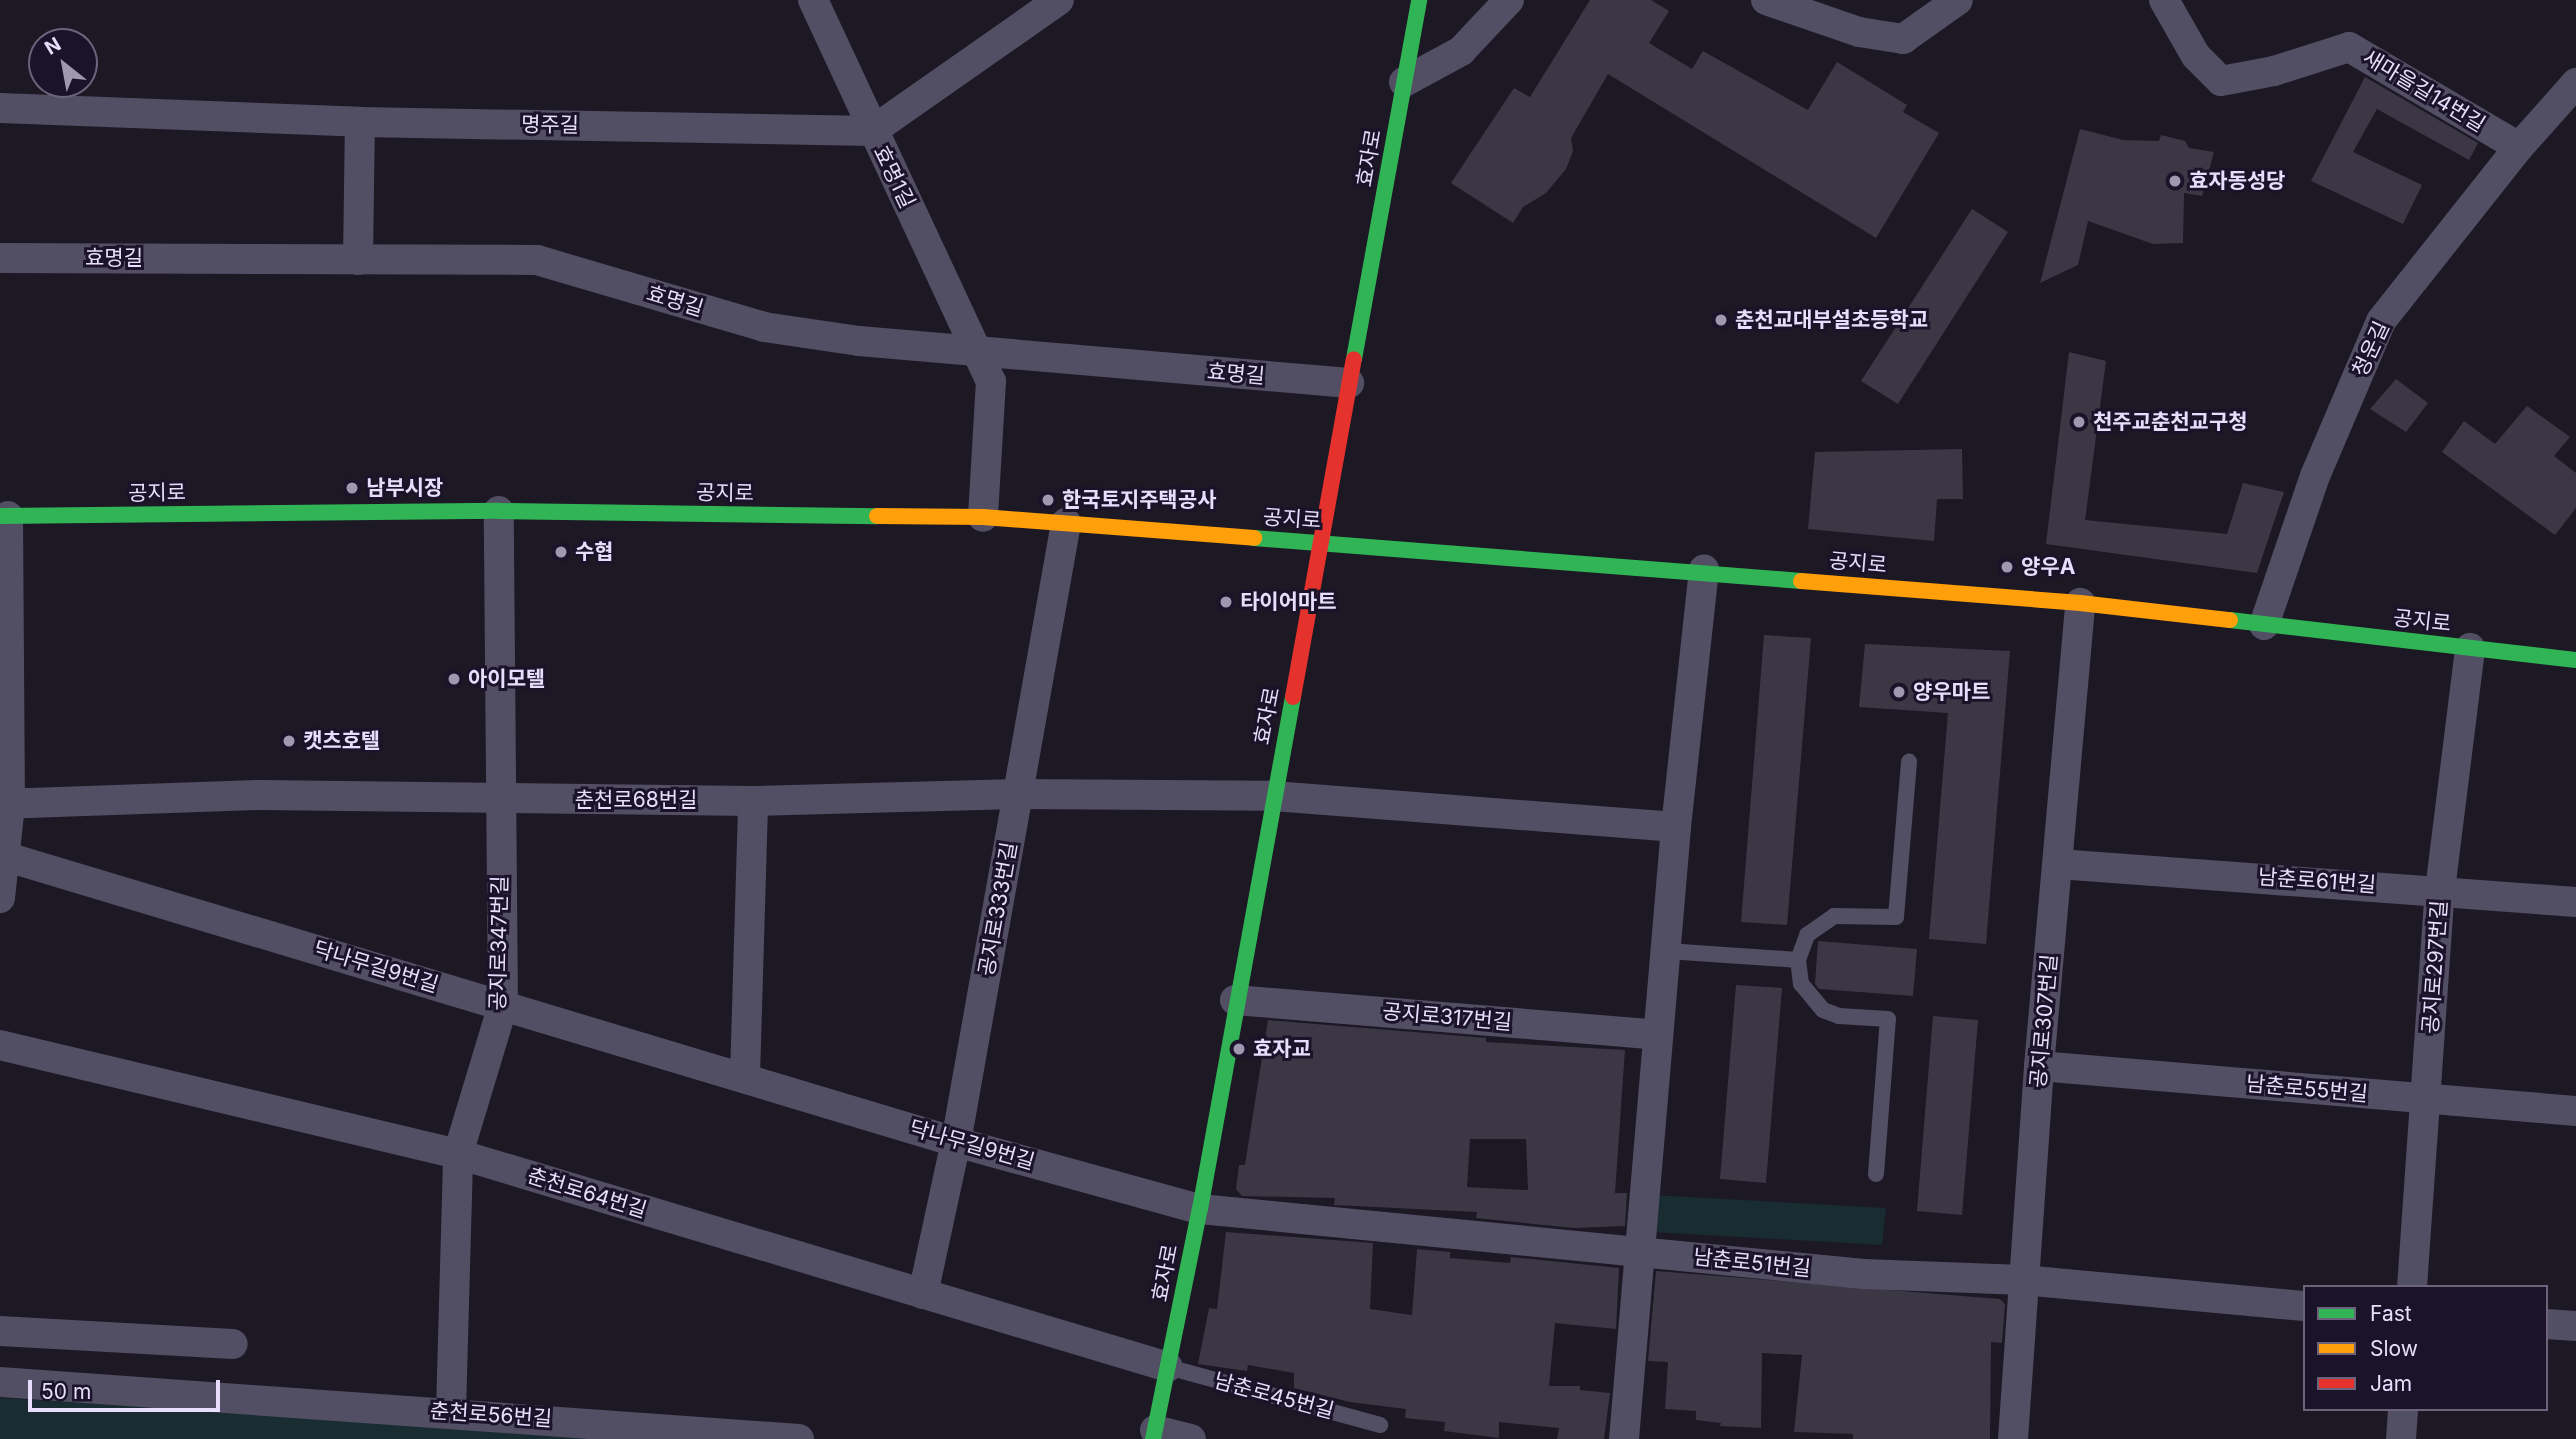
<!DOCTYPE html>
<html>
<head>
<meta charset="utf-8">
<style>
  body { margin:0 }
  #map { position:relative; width:2576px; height:1439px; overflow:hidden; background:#1c1824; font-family:Inter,"Noto Sans KR",sans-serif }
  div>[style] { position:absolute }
  .green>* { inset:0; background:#182c31 }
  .building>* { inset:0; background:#3c3745 }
  .lane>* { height:16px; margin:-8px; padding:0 8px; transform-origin:8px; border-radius:8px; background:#524e64 }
  .street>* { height:30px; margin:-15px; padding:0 15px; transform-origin:15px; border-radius:15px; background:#524e64 }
  .fast>* { height:16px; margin:-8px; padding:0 8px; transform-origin:8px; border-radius:8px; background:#30b455 }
  .slow>* { height:16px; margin:-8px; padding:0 8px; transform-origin:8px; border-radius:8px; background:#ff9f0a }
  .jam>* { height:16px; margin:-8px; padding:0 8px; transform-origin:8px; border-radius:8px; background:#e5322d }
  .dots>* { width:19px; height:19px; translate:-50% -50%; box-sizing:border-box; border:4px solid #1a1329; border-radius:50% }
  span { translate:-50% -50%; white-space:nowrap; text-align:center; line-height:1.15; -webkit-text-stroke:6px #1a1329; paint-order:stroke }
  .street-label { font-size:21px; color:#e6defc }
  .poi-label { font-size:21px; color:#e6defc; font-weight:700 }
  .left { translate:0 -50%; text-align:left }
  .legend { position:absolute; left:2303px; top:1285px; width:245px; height:126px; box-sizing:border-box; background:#1a1329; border:2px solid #6c647d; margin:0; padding:9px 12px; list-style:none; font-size:21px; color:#e6defc }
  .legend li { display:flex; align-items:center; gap:14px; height:35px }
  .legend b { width:35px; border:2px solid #6c647d }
  .north { position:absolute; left:28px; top:28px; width:70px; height:70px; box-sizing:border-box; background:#1a1329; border:2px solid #6c647d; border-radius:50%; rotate:329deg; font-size:19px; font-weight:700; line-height:28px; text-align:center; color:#e6defc }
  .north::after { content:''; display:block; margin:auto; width:24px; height:32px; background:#9f99b0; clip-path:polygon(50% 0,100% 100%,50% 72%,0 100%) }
  .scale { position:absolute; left:28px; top:1380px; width:192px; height:32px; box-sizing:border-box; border:4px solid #e6defc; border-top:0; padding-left:9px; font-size:21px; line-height:24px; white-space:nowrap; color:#e6defc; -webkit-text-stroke:5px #1a1329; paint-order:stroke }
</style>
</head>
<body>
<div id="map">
  <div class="green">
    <i style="clip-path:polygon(1653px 1195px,1886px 1208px,1882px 1245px,1652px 1232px)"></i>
    <i style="clip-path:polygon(0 1398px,137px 1406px,594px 1439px,0 1439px)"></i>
  </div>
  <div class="building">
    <i style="clip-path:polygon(1590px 0,1651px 0,1669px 11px,1649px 43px,1692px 69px,1703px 51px,1808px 110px,1837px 62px,1907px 105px,1903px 112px,1939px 133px,1876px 238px,1608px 74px,1571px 138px,1573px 151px,1566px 169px,1546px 193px,1523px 207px,1513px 223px,1451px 183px,1514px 88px,1530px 97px)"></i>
    <i style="clip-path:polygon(2365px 77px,2478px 143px,2469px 160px,2377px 109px,2353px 152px,2422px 185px,2403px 224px,2311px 181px)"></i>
    <i style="clip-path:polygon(2080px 129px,2123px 140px,2159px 141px,2161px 135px,2185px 141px,2189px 148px,2214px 152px,2202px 196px,2184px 193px,2183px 243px,2153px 244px,2088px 221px,2078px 265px,2040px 283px)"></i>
    <i style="clip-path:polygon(1972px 209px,2008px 232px,1898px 404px,1861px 381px)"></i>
    <i style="clip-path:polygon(2069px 352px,2106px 361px,2085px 520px,2227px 534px,2243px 483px,2284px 492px,2257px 573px,2046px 544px)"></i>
    <i style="clip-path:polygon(2396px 379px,2428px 403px,2406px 432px,2370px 409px)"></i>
    <i style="clip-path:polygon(2527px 406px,2570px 437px,2554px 456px,2576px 473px,2576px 508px,2555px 535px,2442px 452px,2464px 421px,2495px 444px)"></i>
    <i style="clip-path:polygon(1962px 449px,1963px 499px,1937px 499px,1934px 541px,1808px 529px,1815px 452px)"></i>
    <i style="clip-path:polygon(1764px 635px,1811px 638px,1787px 925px,1741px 922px)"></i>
    <i style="clip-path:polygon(1865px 644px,2010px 651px,1986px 944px,1929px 939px,1948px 713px,1859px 707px)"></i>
    <i style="clip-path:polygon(1818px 941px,1917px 949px,1913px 996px,1819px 989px,1815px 984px)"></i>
    <i style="clip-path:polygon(1736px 985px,1782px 988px,1766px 1183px,1720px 1179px)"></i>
    <i style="clip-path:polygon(1933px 1016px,1978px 1020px,1962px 1215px,1917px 1211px)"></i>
    <i style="clip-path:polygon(evenodd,1268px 1020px,1486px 1038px,1486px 1042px,1625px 1050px,1615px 1193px,1627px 1193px,1625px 1226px,1574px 1228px,1476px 1218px,1477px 1212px,1334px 1205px,1335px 1198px,1242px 1196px,1236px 1189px,1239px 1165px,1245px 1165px,1268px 1020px,1470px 1139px,1526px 1139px,1528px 1190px,1467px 1187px,1470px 1139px)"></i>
    <i style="clip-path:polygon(1226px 1232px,1373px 1243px,1370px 1309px,1412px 1315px,1417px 1249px,1450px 1252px,1450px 1258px,1510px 1263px,1511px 1257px,1619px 1268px,1616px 1329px,1555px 1323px,1549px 1386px,1580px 1386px,1580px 1390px,1610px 1393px,1604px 1439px,1557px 1439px,1559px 1428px,1499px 1422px,1499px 1438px,1444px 1431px,1445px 1422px,1405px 1418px,1406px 1409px,1350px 1402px,1294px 1388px,1294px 1373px,1248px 1365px,1247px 1371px,1198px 1364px,1209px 1308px,1217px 1309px)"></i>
    <i style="clip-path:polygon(1656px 1271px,2000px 1299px,2005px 1304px,2002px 1343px,1991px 1342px,1990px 1439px,1853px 1439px,1853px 1434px,1794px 1432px,1802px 1355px,1762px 1353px,1761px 1428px,1720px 1426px,1721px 1423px,1696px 1420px,1696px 1411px,1665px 1409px,1668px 1362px,1648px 1361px)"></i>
  </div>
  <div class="lane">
    <i style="left:1667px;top:951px;width:131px;rotate:3.9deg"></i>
    <i style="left:1876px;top:1174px;width:155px;rotate:-85.6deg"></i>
    <i style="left:1888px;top:1019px;width:49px;rotate:-176.5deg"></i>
    <i style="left:1839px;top:1016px;width:17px;rotate:-159deg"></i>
    <i style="left:1823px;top:1010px;width:34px;rotate:-130deg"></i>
    <i style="left:1801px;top:984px;width:24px;rotate:-97deg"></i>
    <i style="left:1798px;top:960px;width:27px;rotate:-70deg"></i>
    <i style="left:1807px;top:935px;width:33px;rotate:-35deg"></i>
    <i style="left:1834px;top:916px;width:62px;rotate:0.9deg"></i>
    <i style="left:1896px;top:917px;width:156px;rotate:-85.2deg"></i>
    <i style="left:1168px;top:1367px;width:220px;rotate:15.3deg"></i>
  </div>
  <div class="street">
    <i style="left:813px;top:0;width:421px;rotate:65deg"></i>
    <i style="left:991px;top:381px;width:136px;rotate:93.4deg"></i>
    <i style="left:1766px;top:0;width:98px;rotate:19deg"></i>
    <i style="left:1859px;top:32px;width:45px;rotate:9deg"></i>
    <i style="left:1903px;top:39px;width:67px;rotate:-35.3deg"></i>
    <i style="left:2164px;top:0;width:64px;rotate:60.3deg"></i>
    <i style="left:2196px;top:56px;width:35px;rotate:45deg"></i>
    <i style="left:2221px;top:81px;width:54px;rotate:-10.7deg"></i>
    <i style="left:2274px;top:71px;width:79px;rotate:-17.7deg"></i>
    <i style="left:2349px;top:47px;width:197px;rotate:30.5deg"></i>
    <i style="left:1404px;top:82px;width:65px;rotate:-28.5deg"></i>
    <i style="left:1461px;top:51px;width:70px;rotate:-46.7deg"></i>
    <i style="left:0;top:108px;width:360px;rotate:2.2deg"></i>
    <i style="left:360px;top:122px;width:512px;rotate:1.01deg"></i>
    <i style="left:872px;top:131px;width:228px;rotate:-35deg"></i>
    <i style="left:0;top:258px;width:537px;rotate:0.21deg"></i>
    <i style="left:537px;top:260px;width:237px;rotate:16.4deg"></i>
    <i style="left:764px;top:327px;width:96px;rotate:8.4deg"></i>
    <i style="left:859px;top:341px;width:492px;rotate:4.9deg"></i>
    <i style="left:358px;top:260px;width:138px;rotate:-89.2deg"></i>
    <i style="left:2264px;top:625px;width:157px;rotate:-71.1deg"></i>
    <i style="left:2315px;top:476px;width:168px;rotate:-66.9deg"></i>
    <i style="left:2381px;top:321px;width:222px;rotate:-51.6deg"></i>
    <i style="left:2519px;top:147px;width:86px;rotate:-48.3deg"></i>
    <i style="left:0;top:804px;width:261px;rotate:-2deg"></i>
    <i style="left:261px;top:795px;width:492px;rotate:0.7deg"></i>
    <i style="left:753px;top:801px;width:265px;rotate:-1.5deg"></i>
    <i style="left:1018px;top:794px;width:255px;rotate:0.4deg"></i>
    <i style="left:1273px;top:796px;width:404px;rotate:4.4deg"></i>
    <i style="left:7px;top:857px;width:991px;rotate:16.72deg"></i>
    <i style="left:956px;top:1142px;width:253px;rotate:15.4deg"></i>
    <i style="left:1200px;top:1209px;width:667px;rotate:5.59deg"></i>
    <i style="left:1864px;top:1274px;width:159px;rotate:2.2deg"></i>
    <i style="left:2023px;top:1280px;width:283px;rotate:5.3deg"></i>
    <i style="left:2058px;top:864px;width:519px;rotate:4.2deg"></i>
    <i style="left:0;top:898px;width:95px;rotate:-83.9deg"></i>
    <i style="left:10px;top:804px;width:288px;rotate:-90.4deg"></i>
    <i style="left:1235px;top:1000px;width:424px;rotate:4.7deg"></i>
    <i style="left:0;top:1045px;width:471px;rotate:13.4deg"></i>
    <i style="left:458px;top:1154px;width:741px;rotate:16.7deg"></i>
    <i style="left:2039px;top:1066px;width:539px;rotate:4.79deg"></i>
    <i style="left:745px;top:1076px;width:275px;rotate:-88.3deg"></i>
    <i style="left:2412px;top:1287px;width:398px;rotate:-86deg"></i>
    <i style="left:2440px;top:890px;width:244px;rotate:-82.9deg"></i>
    <i style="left:923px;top:1294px;width:156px;rotate:-77.8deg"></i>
    <i style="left:956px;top:1142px;width:629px;rotate:-79.92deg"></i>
    <i style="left:2546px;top:1324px;width:30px;rotate:4deg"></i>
    <i style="left:0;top:1331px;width:233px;rotate:3.2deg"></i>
    <i style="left:0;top:1382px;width:801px;rotate:4.08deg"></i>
    <i style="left:451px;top:1411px;width:257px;rotate:-88.4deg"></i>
    <i style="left:458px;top:1154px;width:156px;rotate:-73.2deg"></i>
    <i style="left:503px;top:1005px;width:494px;rotate:-90.5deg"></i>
    <i style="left:1155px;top:1430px;width:37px;rotate:14deg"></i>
    <i style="left:1624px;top:1439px;width:614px;rotate:-85.14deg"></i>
    <i style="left:1676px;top:827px;width:259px;rotate:-83.8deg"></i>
    <i style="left:2013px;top:1439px;width:374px;rotate:-86deg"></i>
    <i style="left:2039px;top:1066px;width:465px;rotate:-84.9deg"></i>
    <i style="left:2401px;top:1439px;width:30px;rotate:-86deg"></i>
  </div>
  <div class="fast">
    <i style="left:1354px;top:359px;width:365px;rotate:-79.7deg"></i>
    <i style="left:0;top:516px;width:499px;rotate:-0.6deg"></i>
    <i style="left:499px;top:511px;width:378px;rotate:0.8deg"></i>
    <i style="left:1254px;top:538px;width:549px;rotate:4.49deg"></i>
    <i style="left:2230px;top:620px;width:348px;rotate:6.6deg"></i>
    <i style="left:1153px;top:1439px;width:235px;rotate:-78.5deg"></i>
    <i style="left:1200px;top:1209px;width:520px;rotate:-79.71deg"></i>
  </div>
  <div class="slow">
    <i style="left:877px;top:516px;width:106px;rotate:0.5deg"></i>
    <i style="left:983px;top:517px;width:272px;rotate:4.4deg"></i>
    <i style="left:1801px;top:581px;width:280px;rotate:4.5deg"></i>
    <i style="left:2080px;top:603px;width:151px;rotate:6.5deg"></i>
  </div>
  <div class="jam">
    <i style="left:1293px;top:697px;width:343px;rotate:-79.8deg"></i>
  </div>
  <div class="dots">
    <i style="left:2175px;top:181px;background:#9f99b0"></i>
    <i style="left:1721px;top:320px;background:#9f99b0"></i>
    <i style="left:2079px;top:422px;background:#9f99b0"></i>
    <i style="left:352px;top:488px;background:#9f99b0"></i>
    <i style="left:1048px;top:500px;background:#9f99b0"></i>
    <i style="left:561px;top:552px;background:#9f99b0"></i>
    <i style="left:2007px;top:567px;background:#9f99b0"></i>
    <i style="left:1226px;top:602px;background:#9f99b0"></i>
    <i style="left:454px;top:679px;background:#9f99b0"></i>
    <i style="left:1899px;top:692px;background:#9f99b0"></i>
    <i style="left:289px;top:741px;background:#9f99b0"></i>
    <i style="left:1239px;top:1049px;background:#9f99b0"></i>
  </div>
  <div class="street-label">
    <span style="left:2424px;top:91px;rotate:31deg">새마을길14번길</span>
    <span style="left:550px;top:125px;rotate:1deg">명주길</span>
    <span style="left:1369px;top:158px;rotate:-80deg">효자로</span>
    <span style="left:894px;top:177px;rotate:64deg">효명1길</span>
    <span style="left:114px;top:258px">효명길</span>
    <span style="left:675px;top:301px;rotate:17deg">효명길</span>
    <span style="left:2371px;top:349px;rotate:-65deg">청운길</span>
    <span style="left:1236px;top:374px;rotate:5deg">효명길</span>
    <span style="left:157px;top:493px;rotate:-1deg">공지로</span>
    <span style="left:725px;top:493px;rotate:1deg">공지로</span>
    <span style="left:1292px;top:519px;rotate:4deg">공지로</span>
    <span style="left:1858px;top:563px;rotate:5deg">공지로</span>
    <span style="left:2422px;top:621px;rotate:6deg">공지로</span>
    <span style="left:1267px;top:716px;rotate:-79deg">효자로</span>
    <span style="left:636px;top:800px">춘천로68번길</span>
    <span style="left:2317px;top:881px;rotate:4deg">남춘로61번길</span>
    <span style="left:998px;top:909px;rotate:-80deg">공지로333번길</span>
    <span style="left:499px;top:943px;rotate:-89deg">공지로347번길</span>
    <span style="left:376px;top:967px;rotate:17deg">닥나무길9번길</span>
    <span style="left:2435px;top:967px;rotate:-86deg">공지로297번길</span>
    <span style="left:1447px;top:1017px;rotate:5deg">공지로317번길</span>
    <span style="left:2044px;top:1021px;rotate:-85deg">공지로307번길</span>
    <span style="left:2307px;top:1089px;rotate:5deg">남춘로55번길</span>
    <span style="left:972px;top:1145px;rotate:16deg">닥나무길9번길</span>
    <span style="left:587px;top:1193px;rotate:17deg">춘천로64번길</span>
    <span style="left:1752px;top:1263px;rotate:6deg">남춘로51번길</span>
    <span style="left:1165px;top:1273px;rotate:-79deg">효자로</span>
    <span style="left:1274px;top:1396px;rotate:15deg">남춘로45번길</span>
    <span style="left:491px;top:1415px;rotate:4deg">춘천로56번길</span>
  </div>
  <div class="poi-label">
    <span class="left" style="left:2189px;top:181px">효자동성당</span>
    <span class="left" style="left:1735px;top:320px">춘천교대부설초등학교</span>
    <span class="left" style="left:2093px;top:422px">천주교춘천교구청</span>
    <span class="left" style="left:366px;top:488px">남부시장</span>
    <span class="left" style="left:1062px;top:500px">한국토지주택공사</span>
    <span class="left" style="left:575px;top:552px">수협</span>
    <span class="left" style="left:2021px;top:567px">양우A</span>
    <span class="left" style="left:1240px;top:602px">타이어마트</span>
    <span class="left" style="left:468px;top:679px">아이모텔</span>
    <span class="left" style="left:1913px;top:692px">양우마트</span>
    <span class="left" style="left:303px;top:741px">캣츠호텔</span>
    <span class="left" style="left:1253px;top:1049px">효자교</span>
  </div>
  <ul class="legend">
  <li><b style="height:9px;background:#30b455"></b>Fast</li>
  <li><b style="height:9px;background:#ff9f0a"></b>Slow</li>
  <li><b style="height:9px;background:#e5322d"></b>Jam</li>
  </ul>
  <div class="north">N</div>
  <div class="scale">50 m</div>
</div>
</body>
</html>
